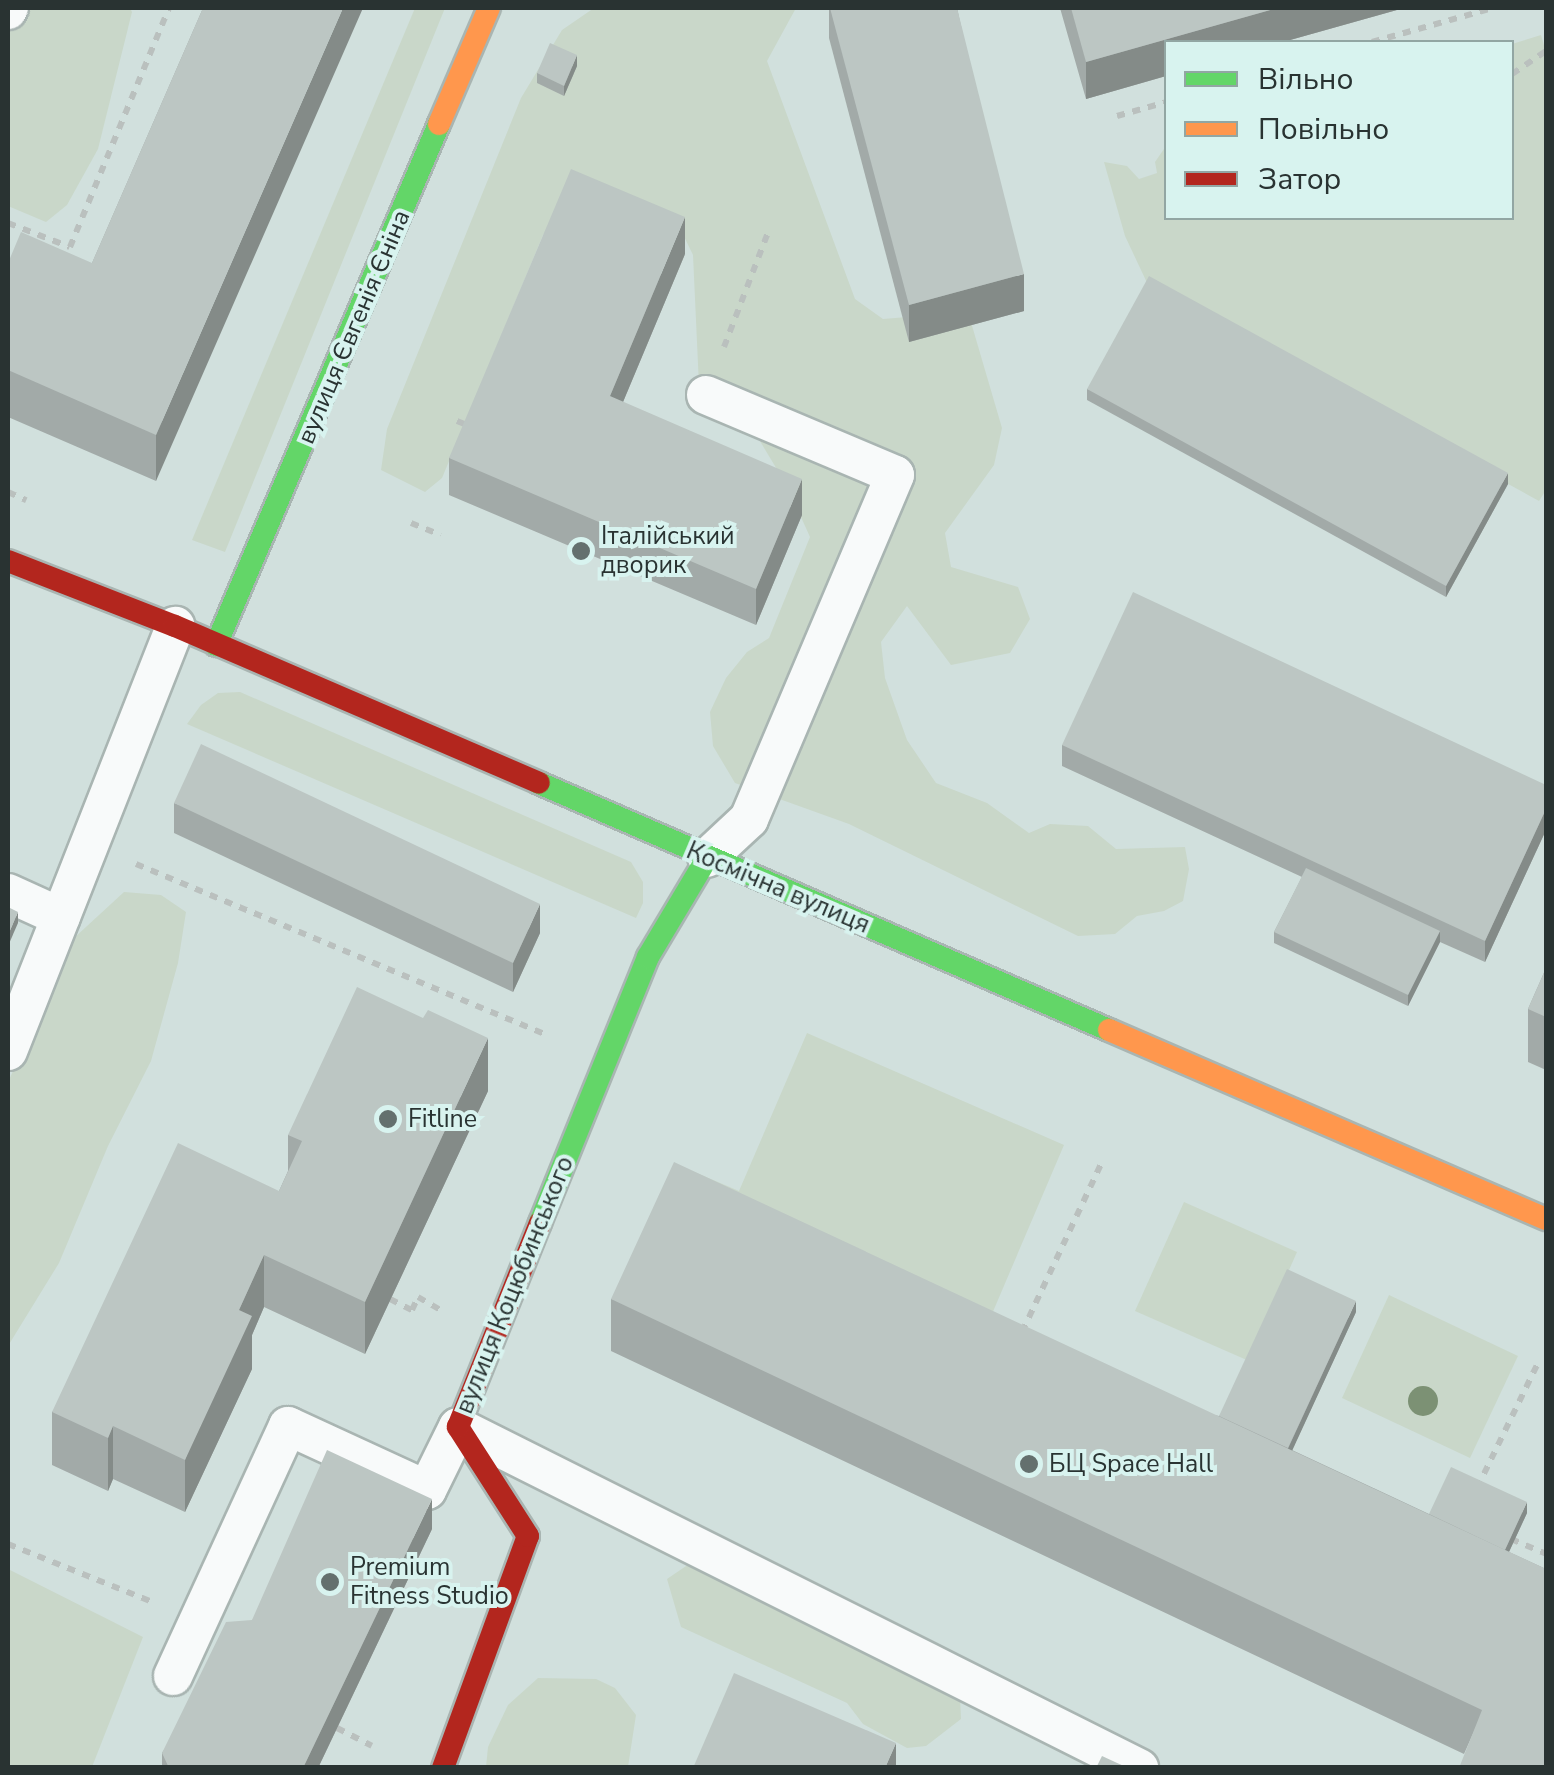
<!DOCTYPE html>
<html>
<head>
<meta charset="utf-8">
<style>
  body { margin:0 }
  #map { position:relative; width:1554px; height:1775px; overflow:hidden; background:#d1e0dd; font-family:"Nunito Sans",sans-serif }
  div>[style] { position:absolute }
  .green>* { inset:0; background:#c9d7c9 }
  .path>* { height:6px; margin-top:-3px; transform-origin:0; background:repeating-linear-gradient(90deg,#bac0be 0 8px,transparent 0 16px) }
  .roads { filter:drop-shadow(2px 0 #a9b5b2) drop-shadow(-2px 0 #a9b5b2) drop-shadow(0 2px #a9b5b2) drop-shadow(0 -2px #a9b5b2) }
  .lane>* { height:38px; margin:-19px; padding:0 19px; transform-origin:19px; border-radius:19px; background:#f8fafa }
  .fast>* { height:22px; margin:-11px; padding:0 11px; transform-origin:11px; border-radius:11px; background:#63d668 }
  .slow>* { height:22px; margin:-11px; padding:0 11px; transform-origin:11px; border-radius:11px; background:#ff974d }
  .jam>* { height:22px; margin:-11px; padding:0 11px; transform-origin:11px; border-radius:11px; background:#b3261e }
  .trees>* { width:30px; height:30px; margin:-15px; border-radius:50%; background:#7c9174 }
  .wall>* { inset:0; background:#a2aaa8 }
  .shaded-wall>* { inset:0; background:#848b88 }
  .building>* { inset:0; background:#bcc6c3 }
  .dots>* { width:28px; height:28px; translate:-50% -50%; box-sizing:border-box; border:5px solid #d8f3ef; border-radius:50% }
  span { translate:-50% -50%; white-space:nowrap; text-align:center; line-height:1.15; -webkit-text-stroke:8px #d8f3ef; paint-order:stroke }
  .street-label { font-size:25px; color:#293332 }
  .poi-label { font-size:25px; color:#293332 }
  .left { translate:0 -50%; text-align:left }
  .frame { position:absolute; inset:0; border:10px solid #293332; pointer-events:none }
  .legend { position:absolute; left:1164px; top:40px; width:350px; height:180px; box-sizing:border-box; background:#d8f3ef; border:2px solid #92a6a3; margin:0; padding:12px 18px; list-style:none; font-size:30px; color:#293332 }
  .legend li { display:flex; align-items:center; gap:20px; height:50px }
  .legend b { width:50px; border:2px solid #92a6a3 }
</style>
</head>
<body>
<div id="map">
  <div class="green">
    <i style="clip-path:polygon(8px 8px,130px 8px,132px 12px,98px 149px,67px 205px,46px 222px,8px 206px)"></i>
    <i style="clip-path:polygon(415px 8px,445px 8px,225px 552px,192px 540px)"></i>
    <i style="clip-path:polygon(594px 8px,796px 8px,767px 61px,855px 299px,883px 319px,968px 312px,1002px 428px,994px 465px,945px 533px,951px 567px,1018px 587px,1030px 619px,1010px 653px,951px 665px,907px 606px,881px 642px,885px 678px,907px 740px,936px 783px,987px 803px,1029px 833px,1050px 824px,1088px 826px,1116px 849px,1185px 847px,1189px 869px,1183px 901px,1164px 911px,1137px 916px,1115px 934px,1078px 936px,849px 824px,735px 783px,713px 746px,710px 712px,726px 678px,747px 652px,769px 638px,810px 537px,787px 486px,749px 423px,699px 386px,693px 255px,678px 224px,568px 215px,543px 235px,442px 478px,425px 492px,381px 470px,387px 429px,521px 98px,562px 30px)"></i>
    <i style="clip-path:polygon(1541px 35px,1546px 52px,1546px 490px,1539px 501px,1149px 287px,1125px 236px,1104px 162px,1127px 166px,1139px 179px,1157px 173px,1155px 162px,1166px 146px,1166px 218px,1512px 218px,1512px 44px)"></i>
    <i style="clip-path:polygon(240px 692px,631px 862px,643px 882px,643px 903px,636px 918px,187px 724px,201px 705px,218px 693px)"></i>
    <i style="clip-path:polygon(124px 892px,161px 895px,186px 912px,178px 963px,151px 1061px,108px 1146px,59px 1263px,8px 1346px,8px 1082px,74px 938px)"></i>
    <i style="clip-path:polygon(807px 1033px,1064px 1145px,986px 1328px,692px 1171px,739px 1191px)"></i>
    <i style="clip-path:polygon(1184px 1202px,1297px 1252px,1249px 1361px,1135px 1311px)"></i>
    <i style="clip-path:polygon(1389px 1295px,1518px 1356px,1470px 1458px,1342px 1398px)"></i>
    <i style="clip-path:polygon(692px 1562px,960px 1697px,961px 1719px,926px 1746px,907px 1748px,863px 1724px,847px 1703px,681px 1627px,667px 1579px)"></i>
    <i style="clip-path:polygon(8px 1569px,143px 1637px,92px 1767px,8px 1767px)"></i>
    <i style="clip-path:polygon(538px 1678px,596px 1679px,615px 1688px,636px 1715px,628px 1767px,486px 1767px,488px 1747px,508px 1705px)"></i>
  </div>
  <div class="path">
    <i style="left:1372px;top:42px;width:126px;rotate:-15.7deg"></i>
    <i style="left:1512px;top:74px;width:41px;rotate:-34.1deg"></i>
    <i style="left:1117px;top:116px;width:51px;rotate:-15.9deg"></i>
    <i style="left:8px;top:223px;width:66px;rotate:21.2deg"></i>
    <i style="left:70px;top:247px;width:259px;rotate:-67.5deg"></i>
    <i style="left:724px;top:347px;width:125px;rotate:-69deg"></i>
    <i style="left:457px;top:421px;width:16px;rotate:22deg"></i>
    <i style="left:8px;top:492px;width:20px;rotate:24deg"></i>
    <i style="left:411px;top:523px;width:32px;rotate:22deg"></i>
    <i style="left:136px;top:864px;width:447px;rotate:22.6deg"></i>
    <i style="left:390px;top:1299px;width:25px;rotate:27deg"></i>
    <i style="left:412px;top:1310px;width:14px;rotate:-65deg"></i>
    <i style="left:418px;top:1297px;width:28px;rotate:30deg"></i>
    <i style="left:1022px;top:1332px;width:188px;rotate:-64.8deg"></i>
    <i style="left:1477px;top:1488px;width:139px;rotate:-64deg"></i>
    <i style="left:1511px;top:1539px;width:38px;rotate:23deg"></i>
    <i style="left:8px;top:1544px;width:153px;rotate:21.9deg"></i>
    <i style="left:337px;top:1728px;width:39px;rotate:27deg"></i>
  </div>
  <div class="roads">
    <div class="lane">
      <i style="left:8px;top:10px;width:2px;rotate:-63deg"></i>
      <i style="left:706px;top:395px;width:205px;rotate:22.9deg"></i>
      <i style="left:895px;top:475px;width:374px;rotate:113deg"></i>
      <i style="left:749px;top:819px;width:57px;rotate:137.1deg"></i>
      <i style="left:8px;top:893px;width:58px;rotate:24.4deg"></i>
      <i style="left:8px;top:1051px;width:457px;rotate:-68.5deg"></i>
      <i style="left:173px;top:1676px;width:275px;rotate:-65.3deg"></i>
      <i style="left:288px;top:1426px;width:153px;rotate:24.7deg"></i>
      <i style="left:427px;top:1490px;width:70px;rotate:-63.8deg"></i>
      <i style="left:458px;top:1427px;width:762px;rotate:26.6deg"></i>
    </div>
    <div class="fast">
      <i style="left:216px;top:645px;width:567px;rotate:-66.83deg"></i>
      <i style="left:539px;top:783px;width:621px;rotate:23.43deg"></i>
      <i style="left:540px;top:1223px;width:287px;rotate:-67.9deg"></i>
      <i style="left:648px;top:957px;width:115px;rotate:-59.2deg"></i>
    </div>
    <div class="slow">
      <i style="left:439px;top:124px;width:126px;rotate:-66.7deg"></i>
      <i style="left:1109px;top:1030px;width:476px;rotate:23.4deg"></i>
    </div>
    <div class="jam">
      <i style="left:8px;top:561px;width:179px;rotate:21.3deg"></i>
      <i style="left:175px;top:626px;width:396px;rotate:23.3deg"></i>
      <i style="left:443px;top:1768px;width:247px;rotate:-69.9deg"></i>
      <i style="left:528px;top:1536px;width:130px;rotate:-122.7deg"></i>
      <i style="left:458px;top:1427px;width:220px;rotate:-68.1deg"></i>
    </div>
  </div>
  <div class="trees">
    <i style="left:1423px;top:1401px"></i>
  </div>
  <div class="wall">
    <i style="clip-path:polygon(203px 8px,156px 481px,8px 417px,8px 263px,92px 263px)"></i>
    <i style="clip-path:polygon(829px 8px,957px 8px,1024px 311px,909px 342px,829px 38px)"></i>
    <i style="clip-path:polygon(1060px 8px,1404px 8px,1283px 42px,1166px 42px,1166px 76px,1086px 99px)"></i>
    <i style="clip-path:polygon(577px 66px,564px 96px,537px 83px,537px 73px)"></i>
    <i style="clip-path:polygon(685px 254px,623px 402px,802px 515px,756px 625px,449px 495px,449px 458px)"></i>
    <i style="clip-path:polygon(1087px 389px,1508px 484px,1446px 597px,1087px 400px)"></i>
    <i style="clip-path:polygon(1062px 745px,1546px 785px,1546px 830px,1485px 962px,1440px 942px,1408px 1006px,1274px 943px,1274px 932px,1302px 877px,1062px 766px)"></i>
    <i style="clip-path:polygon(174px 803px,540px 933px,513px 992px,174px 833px)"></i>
    <i style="clip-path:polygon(1546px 968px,1546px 1070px,1528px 1062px,1528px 1009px)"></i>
    <i style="clip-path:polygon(488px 1091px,365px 1354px,264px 1307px,252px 1335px,252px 1369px,185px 1512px,113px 1479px,108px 1491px,52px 1465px,52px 1412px,279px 1191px,288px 1171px,288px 1135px)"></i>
    <i style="clip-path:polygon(611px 1299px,1219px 1416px,1356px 1312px,1292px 1450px,1429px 1514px,1527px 1513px,1509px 1552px,1546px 1569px,1464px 1754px,611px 1351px)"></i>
    <i style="clip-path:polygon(432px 1529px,318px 1768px,162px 1768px,162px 1753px,252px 1620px)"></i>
  </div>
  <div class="shaded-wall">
    <i style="clip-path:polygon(343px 8px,363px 8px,156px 481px,156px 435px)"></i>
    <i style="clip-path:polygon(1277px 8px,1404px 8px,1283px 42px,1166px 42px,1166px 76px,1086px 99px,1086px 62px)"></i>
    <i style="clip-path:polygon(577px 55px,577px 66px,564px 96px,564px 86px)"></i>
    <i style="clip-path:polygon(685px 217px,685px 254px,610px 433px,610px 396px)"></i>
    <i style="clip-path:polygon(1024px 274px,1024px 311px,909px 342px,909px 305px)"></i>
    <i style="clip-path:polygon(1508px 473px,1508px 484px,1446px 597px,1446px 586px)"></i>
    <i style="clip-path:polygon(802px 479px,802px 515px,756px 625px,756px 589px)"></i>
    <i style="clip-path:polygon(1546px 809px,1546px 830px,1485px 962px,1485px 941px)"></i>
    <i style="clip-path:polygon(540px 904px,540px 933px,513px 992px,513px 963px)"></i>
    <i style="clip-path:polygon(18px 912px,18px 923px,8px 946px,8px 935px)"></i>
    <i style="clip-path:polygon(1440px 931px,1440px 942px,1408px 1006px,1408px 995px)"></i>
    <i style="clip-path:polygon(488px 1038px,488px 1091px,365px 1354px,365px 1302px)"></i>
    <i style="clip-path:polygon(264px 1255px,264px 1307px,252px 1335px,252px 1369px,185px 1512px,185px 1460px,239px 1310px)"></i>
    <i style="clip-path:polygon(1356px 1301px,1356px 1312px,1286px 1464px,1286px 1453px)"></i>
    <i style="clip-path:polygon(113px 1426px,113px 1479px,108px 1491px,108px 1438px)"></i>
    <i style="clip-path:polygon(432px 1499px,432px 1529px,318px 1768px,303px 1768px)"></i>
    <i style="clip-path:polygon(1527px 1502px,1527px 1513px,1489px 1595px,1489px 1584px)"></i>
    <i style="clip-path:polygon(896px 1743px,896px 1768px,885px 1768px)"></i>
  </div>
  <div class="building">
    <i style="clip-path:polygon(203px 8px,343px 8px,156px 435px,8px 370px,8px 263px,21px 232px,92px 263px)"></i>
    <i style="clip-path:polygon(830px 8px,957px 8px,1024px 274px,909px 305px)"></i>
    <i style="clip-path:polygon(1071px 8px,1277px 8px,1086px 62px)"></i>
    <i style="clip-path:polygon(550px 43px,577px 55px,564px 86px,537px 73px)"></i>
    <i style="clip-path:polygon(571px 169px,685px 217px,610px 396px,802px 479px,756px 589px,449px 458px)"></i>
    <i style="clip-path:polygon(1149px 276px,1508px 473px,1446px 586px,1087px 389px)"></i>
    <i style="clip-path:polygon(1133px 592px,1546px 785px,1546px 809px,1485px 941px,1062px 745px)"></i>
    <i style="clip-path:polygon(201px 744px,540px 904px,513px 963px,174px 803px)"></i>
    <i style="clip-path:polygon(1306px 868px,1440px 931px,1408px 995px,1274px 932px)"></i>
    <i style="clip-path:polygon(8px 907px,18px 912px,8px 935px)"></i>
    <i style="clip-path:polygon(1546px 968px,1546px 1017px,1528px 1009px)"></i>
    <i style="clip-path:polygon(357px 987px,423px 1018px,428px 1010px,488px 1038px,365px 1302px,264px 1255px,239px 1310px,252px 1316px,185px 1460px,113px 1426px,108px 1438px,52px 1412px,178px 1143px,279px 1191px,302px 1141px,288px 1135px)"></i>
    <i style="clip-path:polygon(674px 1162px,1546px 1569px,1546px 1768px,1459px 1768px,1482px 1710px,611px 1299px)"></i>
    <i style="clip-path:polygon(1287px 1269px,1356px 1301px,1288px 1448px,1219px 1416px)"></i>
    <i style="clip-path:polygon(327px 1450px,432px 1499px,303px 1768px,169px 1768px,162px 1753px,226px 1622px,252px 1620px)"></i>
    <i style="clip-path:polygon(1451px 1467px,1527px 1502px,1505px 1550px,1429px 1514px)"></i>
    <i style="clip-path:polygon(734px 1673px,896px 1743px,885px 1768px,693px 1768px)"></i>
    <i style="clip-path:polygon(1102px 1756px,1128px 1768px,1096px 1768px)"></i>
  </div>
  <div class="dots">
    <i style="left:581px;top:551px;background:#64706e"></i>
    <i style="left:388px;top:1119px;background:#64706e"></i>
    <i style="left:1029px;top:1464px;background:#64706e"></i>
    <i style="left:330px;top:1582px;background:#64706e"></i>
  </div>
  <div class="street-label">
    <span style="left:354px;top:327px;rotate:-67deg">вулиця Євгенія Єніна</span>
    <span style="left:778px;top:888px;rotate:23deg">Космічна вулиця</span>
    <span style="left:515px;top:1285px;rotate:-68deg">вулиця Коцюбинського</span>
  </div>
  <div class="poi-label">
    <span class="left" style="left:601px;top:551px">Італійський<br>дворик</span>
    <span class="left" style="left:408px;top:1119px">Fitline</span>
    <span class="left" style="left:1049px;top:1464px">БЦ Space Hall</span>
    <span class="left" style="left:350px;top:1582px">Premium<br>Fitness Studio</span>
  </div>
  <div class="frame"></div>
  <ul class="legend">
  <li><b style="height:12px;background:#63d668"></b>Вільно</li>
  <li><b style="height:12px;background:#ff974d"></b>Повільно</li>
  <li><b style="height:12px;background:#b3261e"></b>Затор</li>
  </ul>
</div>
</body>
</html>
